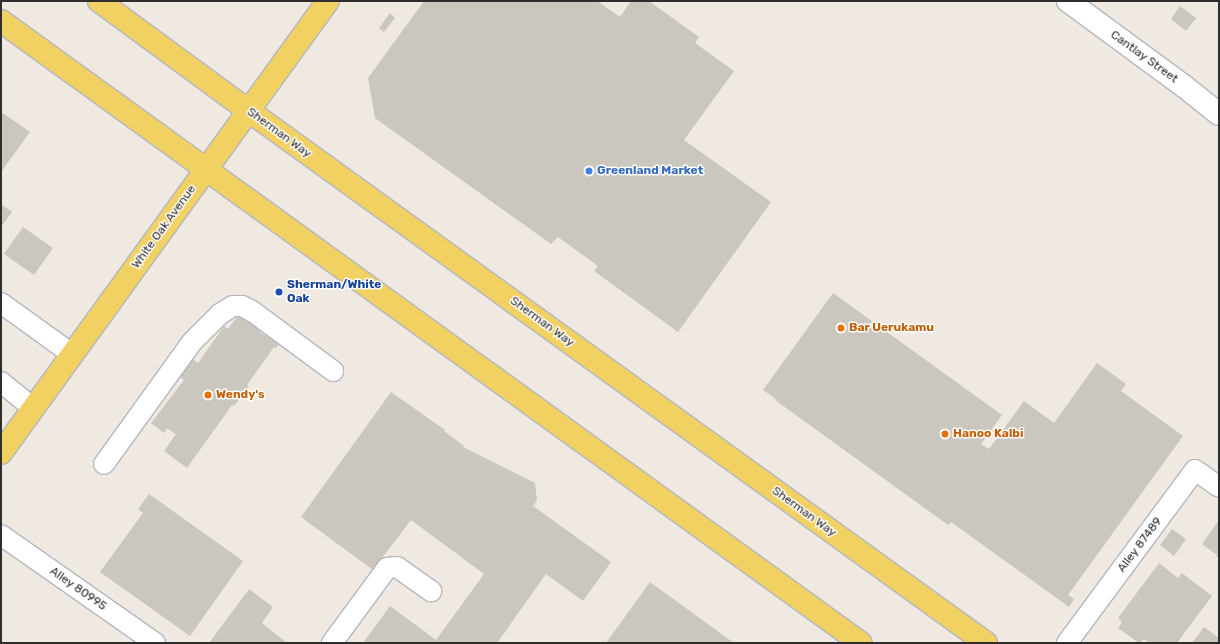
<!DOCTYPE html>
<html>
<head>
<meta charset="utf-8">
<style>
  body { margin:0 }
  #map { position:relative; width:1220px; height:644px; overflow:hidden; background:#efe9e1; font-family:Rubik,sans-serif }
  div>[style] { position:absolute }
  .building>* { inset:0; background:#cbc7bf }
  .roads { filter:drop-shadow(1px 0 #b4b7c1) drop-shadow(-1px 0 #b4b7c1) drop-shadow(0 1px #b4b7c1) drop-shadow(0 -1px #b4b7c1) }
  .lane>* { height:20px; margin:-10px; padding:0 10px; transform-origin:10px; border-radius:10px; background:#fff }
  .street>* { height:22px; margin:-11px; padding:0 11px; transform-origin:11px; border-radius:11px; background:#fff }
  .primary>* { height:22px; margin:-11px; padding:0 11px; transform-origin:11px; border-radius:11px; background:#f2d163 }
  .dots>* { width:11px; height:11px; translate:-50% -50%; box-sizing:border-box; border:2px solid #fff; border-radius:50% }
  span { translate:-50% -50%; white-space:nowrap; text-align:center; line-height:1.15; -webkit-text-stroke:3px #fff; paint-order:stroke }
  .street-label { font-size:12px; color:#2e2e2e }
  .shop-label { font-size:12px; color:#366cbe; font-weight:700 }
  .left { translate:0 -50%; text-align:left }
  .transit-label { font-size:12px; color:#164399; font-weight:700 }
  .food-label { font-size:12px; color:#c56008; font-weight:700 }
  .frame { position:absolute; inset:0; border:2px solid #2e2e2e; pointer-events:none }
</style>
</head>
<body>
<div id="map">
  <div class="building">
    <i style="clip-path:polygon(424px 1px,597px 1px,620px 17px,631px 1px,649px 1px,699px 37px,695px 43px,734px 71px,684px 140px,771px 202px,678px 332px,594px 271px,598px 266px,558px 237px,551px 244px,375px 118px,368px 78px)"></i>
    <i style="clip-path:polygon(1180px 6px,1196px 18px,1186px 31px,1171px 19px)"></i>
    <i style="clip-path:polygon(390px 13px,395px 18px,384px 32px,379px 28px)"></i>
    <i style="clip-path:polygon(3px 113px,30px 132px,1px 172px,1px 116px)"></i>
    <i style="clip-path:polygon(1px 204px,12px 212px,1px 227px)"></i>
    <i style="clip-path:polygon(23px 227px,53px 248px,34px 275px,4px 254px)"></i>
    <i style="clip-path:polygon(833px 293px,1002px 415px,981px 444px,989px 449px,1024px 401px,1054px 423px,1097px 363px,1126px 384px,1121px 391px,1183px 436px,1068px 595px,1074px 599px,1069px 607px,951px 522px,948px 525px,775px 400px,776px 399px,763px 390px)"></i>
    <i style="clip-path:polygon(240px 313px,262px 329px,260px 332px,274px 341px,276px 339px,280px 342px,276px 348px,274px 347px,247px 385px,249px 386px,234px 406px,232px 405px,187px 468px,164px 451px,176px 434px,167px 428px,164px 433px,151px 423px,184px 380px,177px 375px,190px 357px,198px 363px,224px 326px,228px 329px)"></i>
    <i style="clip-path:polygon(391px 392px,445px 430px,444px 431px,464px 446px,463px 447px,535px 483px,537px 500px,533px 506px,611px 562px,583px 601px,546px 574px,497px 643px,363px 643px,390px 606px,436px 640px,484px 574px,411px 520px,373px 570px,301px 517px)"></i>
    <i style="clip-path:polygon(149px 494px,243px 561px,190px 636px,100px 572px,143px 513px,138px 509px)"></i>
    <i style="clip-path:polygon(1219px 520px,1219px 558px,1216px 556px,1217px 555px,1202px 544px)"></i>
    <i style="clip-path:polygon(1172px 529px,1186px 539px,1174px 556px,1160px 545px)"></i>
    <i style="clip-path:polygon(1159px 563px,1178px 578px,1182px 573px,1212px 596px,1177px 643px,1150px 643px,1144px 639px,1139px 643px,1118px 628px,1122px 622px,1118px 618px)"></i>
    <i style="clip-path:polygon(650px 582px,734px 643px,606px 643px)"></i>
    <i style="clip-path:polygon(249px 589px,273px 607px,262px 623px,286px 642px,285px 643px,209px 643px)"></i>
    <i style="clip-path:polygon(1204px 627px,1219px 638px,1219px 643px,1192px 643px)"></i>
  </div>
  <div class="roads">
    <div class="lane">
      <i style="left:1px;top:303px;width:87px;rotate:35.7deg"></i>
      <i style="left:1px;top:382px;width:40px;rotate:39deg"></i>
      <i style="left:104px;top:464px;width:150px;rotate:-54.2deg"></i>
      <i style="left:192px;top:342px;width:40px;rotate:-45deg"></i>
      <i style="left:220px;top:314px;width:15px;rotate:-32deg"></i>
      <i style="left:233px;top:306px;width:9px"></i>
      <i style="left:242px;top:306px;width:11px;rotate:27deg"></i>
      <i style="left:252px;top:311px;width:101px;rotate:36.5deg"></i>
      <i style="left:1px;top:535px;width:188px;rotate:35deg"></i>
      <i style="left:332px;top:643px;width:93px;rotate:-53.7deg"></i>
      <i style="left:387px;top:568px;width:10px;rotate:-6deg"></i>
      <i style="left:397px;top:567px;width:42px;rotate:35.2deg"></i>
      <i style="left:1067px;top:643px;width:215px;rotate:-53.5deg"></i>
      <i style="left:1195px;top:470px;width:29px;rotate:35deg"></i>
    </div>
    <div class="street">
      <i style="left:1068px;top:1px;width:145px;rotate:36.3deg"></i>
      <i style="left:1185px;top:87px;width:43px;rotate:38.5deg"></i>
    </div>
    <div class="primary">
      <i style="left:99px;top:1px;width:186px;rotate:36.3deg"></i>
      <i style="left:249px;top:111px;width:909px;rotate:35.82deg"></i>
      <i style="left:1px;top:21px;width:1061px;rotate:35.88deg"></i>
      <i style="left:1px;top:453px;width:558px;rotate:-54.12deg"></i>
    </div>
  </div>
  <div class="dots">
    <i style="left:589px;top:171px;background:#3f7fe0"></i>
    <i style="left:279px;top:292px;background:#1a4fb4"></i>
    <i style="left:841px;top:328px;background:#e8710a"></i>
    <i style="left:208px;top:395px;background:#e8710a"></i>
    <i style="left:945px;top:434px;background:#e8710a"></i>
  </div>
  <div class="street-label">
    <span style="left:1144px;top:57px;rotate:36deg">Cantlay Street</span>
    <span style="left:279px;top:133px;rotate:36deg">Sherman Way</span>
    <span style="left:164px;top:227px;rotate:-54deg">White Oak Avenue</span>
    <span style="left:542px;top:322px;rotate:36deg">Sherman Way</span>
    <span style="left:804px;top:512px;rotate:36deg">Sherman Way</span>
    <span style="left:1140px;top:545px;rotate:-53deg">Alley 87489</span>
    <span style="left:78px;top:589px;rotate:35deg">Alley 80995</span>
  </div>
  <div class="shop-label">
    <span class="left" style="left:597px;top:171px">Greenland Market</span>
  </div>
  <div class="transit-label">
    <span class="left" style="left:287px;top:292px">Sherman/White<br>Oak</span>
  </div>
  <div class="food-label">
    <span class="left" style="left:849px;top:328px">Bar Uerukamu</span>
    <span class="left" style="left:216px;top:395px">Wendy's</span>
    <span class="left" style="left:953px;top:434px">Hanoo Kalbi</span>
  </div>
  <div class="frame"></div>
</div>
</body>
</html>
